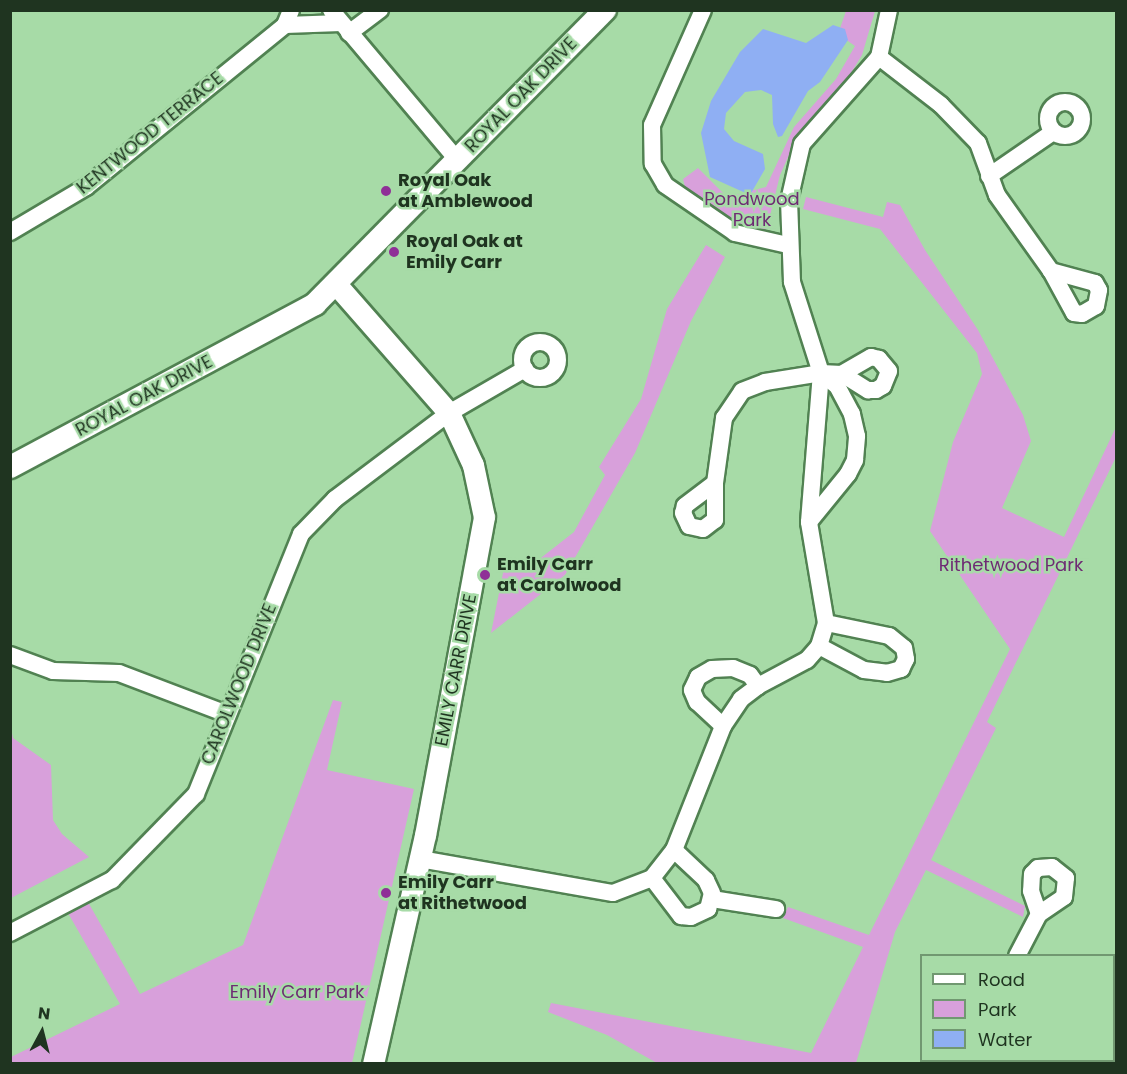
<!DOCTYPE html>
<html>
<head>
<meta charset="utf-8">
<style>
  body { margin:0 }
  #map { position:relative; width:1127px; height:1074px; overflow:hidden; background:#a7dba7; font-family:Poppins,sans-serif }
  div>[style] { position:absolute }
  .green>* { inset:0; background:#d8a0db }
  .water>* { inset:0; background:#8faff3 }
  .roads { filter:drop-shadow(2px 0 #518252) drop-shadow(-2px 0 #518252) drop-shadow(0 2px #518252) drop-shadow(0 -2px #518252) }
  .minor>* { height:16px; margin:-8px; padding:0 8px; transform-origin:8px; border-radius:8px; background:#fff }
  .minor>.ring { margin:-8px; padding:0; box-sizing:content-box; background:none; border:16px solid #fff; border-radius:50% }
  .tertiary>* { height:21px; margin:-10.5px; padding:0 10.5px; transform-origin:10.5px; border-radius:10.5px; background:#fff }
  .secondary>* { height:22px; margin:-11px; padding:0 11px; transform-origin:11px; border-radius:11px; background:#fff }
  .dots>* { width:16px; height:16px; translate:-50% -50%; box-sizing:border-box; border:3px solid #a7dba7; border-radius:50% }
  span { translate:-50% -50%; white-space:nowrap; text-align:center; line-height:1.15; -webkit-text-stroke:5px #a7dba7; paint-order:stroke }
  .street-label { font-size:18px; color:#1f3420 }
  .poi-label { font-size:18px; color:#1f3420; font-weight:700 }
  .left { translate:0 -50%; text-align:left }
  .park-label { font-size:18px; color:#6e2b73 }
  .frame { position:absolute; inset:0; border:12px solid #1f3420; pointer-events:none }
  .legend { position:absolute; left:920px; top:954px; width:195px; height:108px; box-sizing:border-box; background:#a7dba7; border:2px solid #719871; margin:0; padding:8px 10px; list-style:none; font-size:18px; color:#1f3420 }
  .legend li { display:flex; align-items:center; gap:12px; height:30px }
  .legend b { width:30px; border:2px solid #719871 }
  .north { position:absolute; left:12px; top:1002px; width:60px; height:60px; -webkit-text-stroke:4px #a7dba7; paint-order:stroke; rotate:7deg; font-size:16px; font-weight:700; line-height:24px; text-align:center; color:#1f3420 }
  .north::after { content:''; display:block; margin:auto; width:21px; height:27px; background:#1f3420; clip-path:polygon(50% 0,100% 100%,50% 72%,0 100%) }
</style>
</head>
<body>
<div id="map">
  <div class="green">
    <i style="clip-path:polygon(846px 11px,875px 11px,862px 55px,843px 86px,793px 146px,780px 175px,767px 228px,760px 232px,744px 228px,686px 191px,683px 179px,698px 168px,727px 197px,766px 187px,794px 127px,836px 79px,855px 46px,838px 34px)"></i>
    <i style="clip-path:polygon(806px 197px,883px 217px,887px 202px,900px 205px,925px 250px,978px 330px,1023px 415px,1031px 441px,1002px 508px,1064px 537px,1116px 427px,1116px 457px,987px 722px,996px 728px,931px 860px,1025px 906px,1023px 917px,926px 870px,895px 932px,856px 1063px,657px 1063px,607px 1035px,548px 1012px,551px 1003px,811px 1053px,863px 947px,783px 918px,788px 907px,869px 935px,1010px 649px,930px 531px,953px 442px,982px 374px,977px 353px,880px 229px,803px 209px)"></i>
    <i style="clip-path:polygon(706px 245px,725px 257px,691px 321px,635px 453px,565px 575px,491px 633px,506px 558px,537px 561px,574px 532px,605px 475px,599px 467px,641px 399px,667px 309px)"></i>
    <i style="clip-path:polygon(333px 700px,342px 702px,327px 770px,414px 789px,352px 1063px,11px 1063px,11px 1057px,120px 1004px,68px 913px,88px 902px,140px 994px,243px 945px)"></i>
    <i style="clip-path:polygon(10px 724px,13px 738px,51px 765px,53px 820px,62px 834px,89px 857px,11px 898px)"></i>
  </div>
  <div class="water">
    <i style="clip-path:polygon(833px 25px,845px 29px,848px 40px,820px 82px,808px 91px,782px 136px,778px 137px,773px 124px,772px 95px,761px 90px,745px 92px,726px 113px,724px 129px,734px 141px,763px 154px,765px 169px,750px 195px,710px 177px,701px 133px,711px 101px,740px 52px,763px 29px,806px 43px)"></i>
  </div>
  <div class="roads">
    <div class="minor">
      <i style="left:331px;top:10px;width:197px;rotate:49.9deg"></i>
      <i style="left:703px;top:10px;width:126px;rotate:113.9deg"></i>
      <i style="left:652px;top:125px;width:39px;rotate:89deg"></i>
      <i style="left:653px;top:164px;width:24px;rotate:60deg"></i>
      <i style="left:665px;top:185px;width:85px;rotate:34.4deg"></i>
      <i style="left:735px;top:233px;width:54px;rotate:12.8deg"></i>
      <i style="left:285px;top:25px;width:56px;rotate:-2deg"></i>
      <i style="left:349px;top:33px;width:39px;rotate:-37deg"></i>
      <i style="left:879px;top:57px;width:78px;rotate:37.7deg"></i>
      <i style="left:941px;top:105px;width:53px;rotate:45.8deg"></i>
      <i style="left:978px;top:143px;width:55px;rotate:69.9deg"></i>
      <i style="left:997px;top:195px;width:93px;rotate:54.6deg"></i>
      <i style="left:1051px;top:271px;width:48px;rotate:61.3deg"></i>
      <i style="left:1074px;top:313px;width:8px;rotate:7deg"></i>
      <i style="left:1082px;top:314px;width:16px;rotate:-30deg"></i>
      <i style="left:1096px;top:306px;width:16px;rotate:-79deg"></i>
      <i style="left:1099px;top:290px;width:8px;rotate:-120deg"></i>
      <i style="left:1095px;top:283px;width:46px;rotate:-164.7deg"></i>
      <i class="ring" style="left:1048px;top:102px;width:18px;height:18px"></i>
      <i style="left:989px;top:176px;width:78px;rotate:-34.5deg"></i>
      <i style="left:10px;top:232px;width:88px;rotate:-30.6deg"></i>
      <i style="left:86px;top:187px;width:257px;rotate:-39.1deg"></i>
      <i style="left:285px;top:25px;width:16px;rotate:-68deg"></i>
      <i class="ring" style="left:522px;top:342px;width:20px;height:20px"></i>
      <i style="left:715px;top:483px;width:38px;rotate:143deg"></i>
      <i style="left:685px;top:506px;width:7px;rotate:106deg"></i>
      <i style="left:683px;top:513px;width:14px;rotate:65deg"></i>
      <i style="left:689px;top:526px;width:14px;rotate:12deg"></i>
      <i style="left:703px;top:529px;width:15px;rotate:-37deg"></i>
      <i style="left:715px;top:520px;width:37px;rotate:-90deg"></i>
      <i style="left:715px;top:483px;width:66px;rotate:-82.1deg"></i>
      <i style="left:724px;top:418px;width:32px;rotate:-56deg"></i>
      <i style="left:742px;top:391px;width:25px;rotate:-21deg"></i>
      <i style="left:765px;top:382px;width:57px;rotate:-9.1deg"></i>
      <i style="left:821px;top:373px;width:21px;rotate:3deg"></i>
      <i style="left:842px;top:374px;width:31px;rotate:32deg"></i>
      <i style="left:868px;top:390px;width:8px"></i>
      <i style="left:876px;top:390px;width:8px;rotate:-30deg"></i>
      <i style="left:883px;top:386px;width:16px;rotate:-68deg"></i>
      <i style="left:889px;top:371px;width:16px;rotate:-130deg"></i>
      <i style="left:879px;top:359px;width:8px;rotate:-166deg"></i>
      <i style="left:871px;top:357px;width:34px;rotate:150deg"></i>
      <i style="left:809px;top:522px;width:62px;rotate:-50.9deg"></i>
      <i style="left:848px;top:474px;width:16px;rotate:-63deg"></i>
      <i style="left:855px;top:460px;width:24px;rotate:-85deg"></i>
      <i style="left:857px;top:436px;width:23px;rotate:-103deg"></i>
      <i style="left:852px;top:414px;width:32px;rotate:-118deg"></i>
      <i style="left:837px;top:386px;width:21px;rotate:-141deg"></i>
      <i style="left:819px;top:646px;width:51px;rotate:28.1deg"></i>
      <i style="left:864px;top:670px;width:23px;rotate:7deg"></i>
      <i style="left:887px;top:673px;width:15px;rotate:-16deg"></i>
      <i style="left:901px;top:669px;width:11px;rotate:-63deg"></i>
      <i style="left:906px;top:659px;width:11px;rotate:-100deg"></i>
      <i style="left:904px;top:648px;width:19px;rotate:-141deg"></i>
      <i style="left:889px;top:636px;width:64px;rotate:-168.3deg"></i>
      <i style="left:10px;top:655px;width:46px;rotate:20.4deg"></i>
      <i style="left:53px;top:671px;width:66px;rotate:1.7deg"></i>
      <i style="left:119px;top:673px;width:116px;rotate:20.8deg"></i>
      <i style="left:723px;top:726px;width:35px;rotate:-137deg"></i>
      <i style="left:697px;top:702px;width:13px;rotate:-113deg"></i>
      <i style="left:692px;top:690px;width:14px;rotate:-65deg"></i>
      <i style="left:698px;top:677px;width:16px;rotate:-30deg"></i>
      <i style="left:712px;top:669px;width:21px;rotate:-3deg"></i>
      <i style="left:733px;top:668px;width:18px;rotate:22deg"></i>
      <i style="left:750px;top:675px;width:14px;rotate:54deg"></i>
      <i style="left:420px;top:859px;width:196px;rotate:10deg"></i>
      <i style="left:613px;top:893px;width:42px;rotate:-21deg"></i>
      <i style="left:652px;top:878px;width:36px;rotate:-52deg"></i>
      <i style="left:674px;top:850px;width:133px;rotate:-68.4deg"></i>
      <i style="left:723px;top:726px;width:32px;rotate:-56deg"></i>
      <i style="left:741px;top:699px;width:21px;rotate:-37deg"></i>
      <i style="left:758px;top:686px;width:55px;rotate:-28deg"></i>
      <i style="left:807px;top:660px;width:18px;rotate:-49deg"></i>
      <i style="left:819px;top:646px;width:24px;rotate:-73deg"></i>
      <i style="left:826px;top:623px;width:102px;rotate:-99.6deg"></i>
      <i style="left:809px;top:522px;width:149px;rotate:-85.4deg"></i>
      <i style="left:821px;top:373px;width:96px;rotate:-107.7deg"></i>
      <i style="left:792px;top:282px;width:81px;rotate:-92.1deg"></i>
      <i style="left:789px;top:201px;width:58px;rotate:-77.2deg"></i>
      <i style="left:802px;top:144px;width:116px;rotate:-48.5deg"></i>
      <i style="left:879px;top:57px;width:48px;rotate:-78deg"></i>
      <i style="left:652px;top:878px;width:48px;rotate:52.7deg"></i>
      <i style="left:681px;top:916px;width:10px;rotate:6deg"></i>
      <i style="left:691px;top:917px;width:19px;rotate:-25deg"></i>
      <i style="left:708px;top:909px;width:16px;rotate:-76deg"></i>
      <i style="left:712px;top:893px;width:14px;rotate:-115deg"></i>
      <i style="left:706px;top:880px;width:44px;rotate:-136.8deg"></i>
      <i style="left:712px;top:899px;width:65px;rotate:8.9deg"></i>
      <i style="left:10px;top:933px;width:115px;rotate:-27.5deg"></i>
      <i style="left:112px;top:880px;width:120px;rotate:-45.7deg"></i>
      <i style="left:196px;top:794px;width:280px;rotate:-68deg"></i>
      <i style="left:301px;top:534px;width:49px;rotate:-45.8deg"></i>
      <i style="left:335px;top:499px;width:143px;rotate:-37deg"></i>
      <i style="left:449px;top:413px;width:88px;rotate:-30.1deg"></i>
      <i style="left:1017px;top:956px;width:47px;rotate:-62.4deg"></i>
      <i style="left:1039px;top:914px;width:30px;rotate:-34deg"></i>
      <i style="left:1064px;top:897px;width:19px;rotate:-84deg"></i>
      <i style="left:1066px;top:878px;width:18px;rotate:-142deg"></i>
      <i style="left:1052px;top:867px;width:14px;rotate:176deg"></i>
      <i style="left:1038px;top:868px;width:8px;rotate:135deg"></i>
      <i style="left:1032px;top:874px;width:17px;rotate:93deg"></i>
      <i style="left:1031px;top:891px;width:24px;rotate:71deg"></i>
      <i style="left:960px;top:1064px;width:4px;rotate:-63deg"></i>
    </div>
    <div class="tertiary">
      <i style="left:335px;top:283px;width:173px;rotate:48.8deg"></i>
      <i style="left:449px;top:413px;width:57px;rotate:65.2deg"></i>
      <i style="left:473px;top:465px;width:53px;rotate:78.1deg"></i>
      <i style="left:484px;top:517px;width:323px;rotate:100.5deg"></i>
      <i style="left:425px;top:835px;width:235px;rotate:102.8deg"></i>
    </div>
    <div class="secondary">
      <i style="left:10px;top:467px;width:346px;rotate:-28.1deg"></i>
      <i style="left:315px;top:304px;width:413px;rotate:-45.4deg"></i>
    </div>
  </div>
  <div class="dots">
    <i style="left:386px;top:191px;background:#8f2f97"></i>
    <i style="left:394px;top:252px;background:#8f2f97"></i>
    <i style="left:485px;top:575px;background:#8f2f97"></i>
    <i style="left:386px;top:893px;background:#8f2f97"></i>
  </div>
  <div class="street-label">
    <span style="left:521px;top:95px;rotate:-46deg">ROYAL OAK DRIVE</span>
    <span style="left:150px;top:133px;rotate:-39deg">KENTWOOD TERRACE</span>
    <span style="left:144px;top:396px;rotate:-28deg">ROYAL OAK DRIVE</span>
    <span style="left:456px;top:670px;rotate:-79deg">EMILY CARR DRIVE</span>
    <span style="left:239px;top:684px;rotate:-68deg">CAROLWOOD DRIVE</span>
  </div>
  <div class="poi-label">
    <span class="left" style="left:398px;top:191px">Royal Oak<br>at Amblewood</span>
    <span class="left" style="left:406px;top:252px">Royal Oak at<br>Emily Carr</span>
    <span class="left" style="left:497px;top:575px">Emily Carr<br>at Carolwood</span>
    <span class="left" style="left:398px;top:893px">Emily Carr<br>at Rithetwood</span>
  </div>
  <div class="park-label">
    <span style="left:752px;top:210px">Pondwood<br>Park</span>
    <span style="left:1011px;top:565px">Rithetwood Park</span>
    <span style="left:297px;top:992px">Emily Carr Park</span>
  </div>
  <div class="frame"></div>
  <ul class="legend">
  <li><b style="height:8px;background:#fff"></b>Road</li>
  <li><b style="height:16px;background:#d8a0db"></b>Park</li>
  <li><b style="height:16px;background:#8faff3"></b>Water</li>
  </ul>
  <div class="north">N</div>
</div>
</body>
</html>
